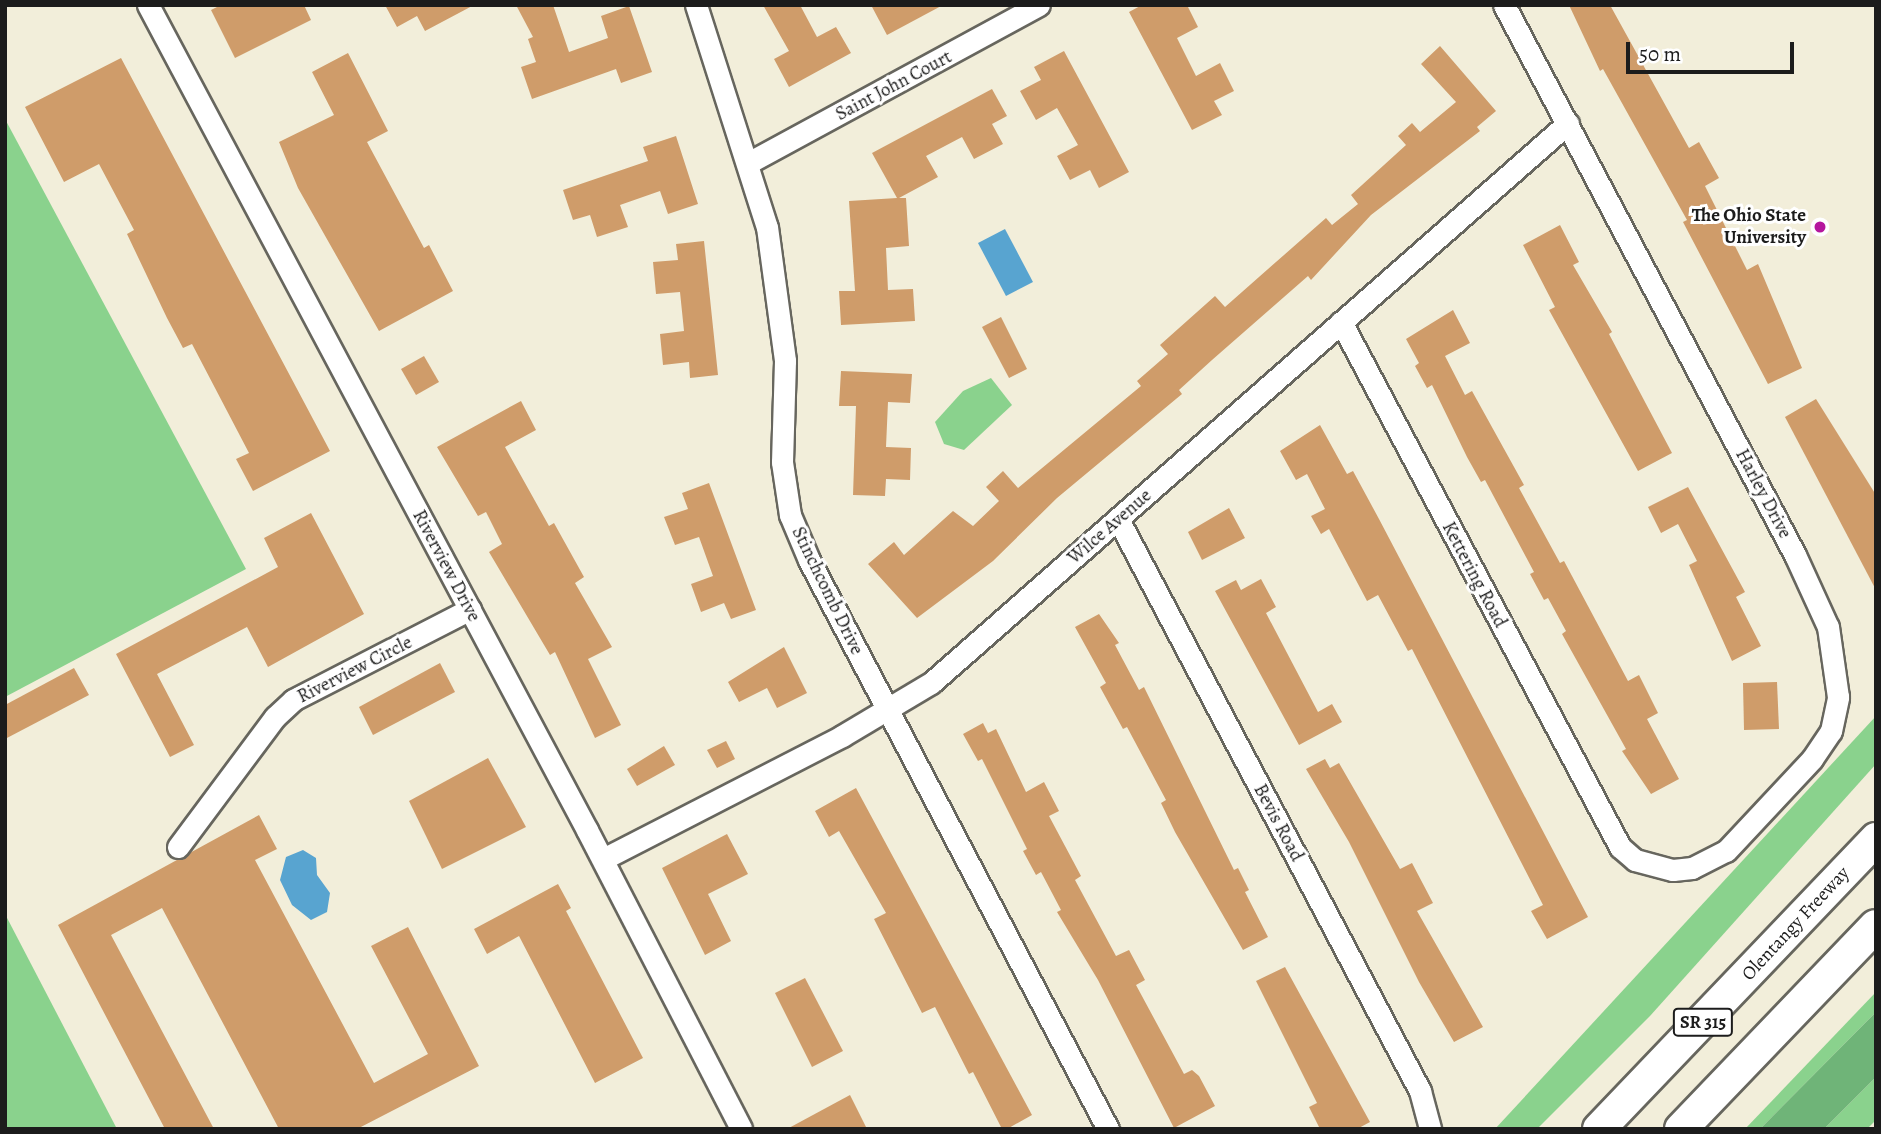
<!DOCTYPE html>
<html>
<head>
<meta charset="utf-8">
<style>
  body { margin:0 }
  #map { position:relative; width:1881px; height:1134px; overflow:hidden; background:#f2eeda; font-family:Alegreya,serif }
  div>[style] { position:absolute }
  .green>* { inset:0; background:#8ad28d }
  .forest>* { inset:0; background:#6fb478 }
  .water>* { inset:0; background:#58a4d0 }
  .building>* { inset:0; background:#cf9c6a }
  .roads { filter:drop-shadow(2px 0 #67665e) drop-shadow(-2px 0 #67665e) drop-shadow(0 2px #67665e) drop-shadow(0 -2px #67665e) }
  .minor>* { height:21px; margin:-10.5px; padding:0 10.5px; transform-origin:10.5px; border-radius:10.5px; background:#fff }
  .highway>* { height:32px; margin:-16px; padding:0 16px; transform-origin:16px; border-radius:16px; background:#fff }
  .dots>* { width:19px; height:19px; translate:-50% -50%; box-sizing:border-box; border:4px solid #fff; border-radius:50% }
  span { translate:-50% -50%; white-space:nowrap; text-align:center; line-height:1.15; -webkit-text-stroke:6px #fff; paint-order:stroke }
  .shield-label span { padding:2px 5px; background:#fff; border:2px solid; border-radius:5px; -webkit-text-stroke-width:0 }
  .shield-label { font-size:18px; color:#1c1c1c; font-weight:700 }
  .street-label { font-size:19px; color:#1c1c1c }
  .poi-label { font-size:19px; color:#1c1c1c; font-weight:700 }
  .right { translate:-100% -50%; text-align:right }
  .frame { position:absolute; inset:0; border:7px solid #1c1c1c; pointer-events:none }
  .scale { position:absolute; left:1626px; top:42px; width:168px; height:32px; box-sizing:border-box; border:4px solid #1c1c1c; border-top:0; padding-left:9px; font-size:21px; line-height:24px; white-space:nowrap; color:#1c1c1c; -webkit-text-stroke:5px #fff; paint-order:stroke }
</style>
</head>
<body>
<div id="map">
  <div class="green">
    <i style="clip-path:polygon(5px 119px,246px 569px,5px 697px)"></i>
    <i style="clip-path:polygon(991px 378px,1012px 405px,964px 450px,944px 444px,935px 422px,963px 391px)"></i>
    <i style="clip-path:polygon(1876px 716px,1876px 764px,1650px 1016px,1537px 1129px,1495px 1129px)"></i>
    <i style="clip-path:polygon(5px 914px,117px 1129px,5px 1129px)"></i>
    <i style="clip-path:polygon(1876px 992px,1876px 1012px,1760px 1129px,1745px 1129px)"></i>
    <i style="clip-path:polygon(1876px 1077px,1876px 1120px,1867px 1129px,1824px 1129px)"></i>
  </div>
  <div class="forest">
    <i style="clip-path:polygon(1876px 1012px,1876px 1077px,1824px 1129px,1760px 1129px)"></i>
  </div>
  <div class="water">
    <i style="clip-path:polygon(1005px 229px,1033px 282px,1006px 296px,978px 243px)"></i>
    <i style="clip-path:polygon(303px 850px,316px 858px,317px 875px,330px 893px,327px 912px,311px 920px,292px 905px,280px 880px,286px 857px)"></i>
  </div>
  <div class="building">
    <i style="clip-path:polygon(221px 5px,304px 5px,311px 20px,235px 58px,211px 10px)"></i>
    <i style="clip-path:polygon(385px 5px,474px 5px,425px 31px,417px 16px,397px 27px)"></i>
    <i style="clip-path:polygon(516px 5px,553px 5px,569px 52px,608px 38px,601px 16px,629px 6px,652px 72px,621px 83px,616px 69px,532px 99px,521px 67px,536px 62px,528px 39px,533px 37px)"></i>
    <i style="clip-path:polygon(763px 5px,800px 5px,817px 37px,836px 27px,851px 53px,789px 87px,774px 59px,789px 51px)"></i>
    <i style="clip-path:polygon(871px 5px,943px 5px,887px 35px)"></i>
    <i style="clip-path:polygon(1142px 5px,1187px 5px,1198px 27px,1177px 38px,1196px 76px,1220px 63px,1234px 91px,1214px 101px,1222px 115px,1192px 130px,1129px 12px)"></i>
    <i style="clip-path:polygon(1569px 5px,1610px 5px,1689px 148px,1699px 142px,1719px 178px,1705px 186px,1747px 270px,1758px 264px,1802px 368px,1768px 384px,1683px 222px,1687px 220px,1603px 69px,1600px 71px)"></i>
    <i style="clip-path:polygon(1440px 46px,1496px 111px,1477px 127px,1480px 131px,1371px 215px,1311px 280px,1308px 276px,1212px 360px,1179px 390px,1182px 394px,1057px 498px,993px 561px,917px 618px,868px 564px,894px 542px,904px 555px,953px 511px,973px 526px,999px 501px,986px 487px,1003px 471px,1018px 488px,1141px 386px,1137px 381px,1168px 354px,1160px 345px,1215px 296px,1225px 307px,1326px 218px,1332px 225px,1358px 204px,1351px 195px,1406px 145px,1398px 136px,1412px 123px,1420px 132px,1456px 102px,1421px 64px)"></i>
    <i style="clip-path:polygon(1064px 51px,1129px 172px,1099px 188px,1090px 170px,1070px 180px,1057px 156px,1078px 145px,1057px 108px,1036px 120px,1020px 91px,1041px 80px,1034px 67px)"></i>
    <i style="clip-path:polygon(348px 53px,388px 131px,367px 142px,424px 248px,429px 245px,453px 291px,379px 331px,298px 188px,279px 142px,334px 115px,312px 72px)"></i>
    <i style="clip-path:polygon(121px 58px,330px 451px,253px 491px,236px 459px,249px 453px,192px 344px,183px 348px,167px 318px,127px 234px,134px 230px,99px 164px,64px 182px,25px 107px)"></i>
    <i style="clip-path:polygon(992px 89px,1007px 116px,992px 124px,1003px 144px,974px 159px,962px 137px,926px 156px,938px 177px,899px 198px,906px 198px,909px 246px,886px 248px,888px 290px,913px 289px,915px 321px,841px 325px,839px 291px,855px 291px,849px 201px,897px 198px,872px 153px)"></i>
    <i style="clip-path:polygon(676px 136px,698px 204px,668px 214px,660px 191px,620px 205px,628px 227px,597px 237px,590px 215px,573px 220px,563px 190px,648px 161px,643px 147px)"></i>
    <i style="clip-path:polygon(1560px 225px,1579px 262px,1573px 265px,1612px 332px,1609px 334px,1672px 453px,1638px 471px,1549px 310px,1555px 307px,1523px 245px)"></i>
    <i style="clip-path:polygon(704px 241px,718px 375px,690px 378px,689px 362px,663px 365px,660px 334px,684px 331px,680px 292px,656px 294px,653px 262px,678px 260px,676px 244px)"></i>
    <i style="clip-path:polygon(1453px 310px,1470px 343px,1445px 356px,1465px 395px,1472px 391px,1524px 485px,1519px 488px,1560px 563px,1564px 561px,1628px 681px,1639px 675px,1658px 713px,1647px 719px,1679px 779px,1651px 794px,1622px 751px,1626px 749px,1562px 634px,1566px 631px,1548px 598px,1544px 600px,1530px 574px,1534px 572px,1485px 480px,1481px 482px,1467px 457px,1432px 385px,1427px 388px,1415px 366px,1419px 363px,1406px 339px)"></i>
    <i style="clip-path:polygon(1001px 317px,1027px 369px,1009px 378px,982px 327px)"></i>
    <i style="clip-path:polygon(424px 356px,439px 382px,416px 395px,401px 369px)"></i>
    <i style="clip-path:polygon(841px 371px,912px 374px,910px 403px,888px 402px,886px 447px,911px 448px,910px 480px,886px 479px,885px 496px,853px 495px,856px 406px,839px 406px)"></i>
    <i style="clip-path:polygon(1816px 399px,1876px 495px,1876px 590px,1785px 417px)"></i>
    <i style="clip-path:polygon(521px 401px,536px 430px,505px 447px,549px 526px,554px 523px,584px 577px,575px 583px,612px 647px,588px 659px,621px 725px,595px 738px,555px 652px,550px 655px,489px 552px,502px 544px,486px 512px,478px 516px,437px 447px)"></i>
    <i style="clip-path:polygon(1320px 425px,1347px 474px,1353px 471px,1379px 519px,1588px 917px,1547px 939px,1531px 911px,1543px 905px,1412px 649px,1408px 651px,1378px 595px,1367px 601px,1329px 529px,1321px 534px,1311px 516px,1325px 509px,1307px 474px,1296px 480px,1280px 451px)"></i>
    <i style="clip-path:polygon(709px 483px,756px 610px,731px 619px,724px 603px,701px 612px,691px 584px,713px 576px,699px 537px,675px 545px,664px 517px,688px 509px,682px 493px)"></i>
    <i style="clip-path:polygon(1688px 487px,1745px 592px,1736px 597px,1761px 646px,1732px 661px,1689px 565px,1697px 561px,1678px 524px,1661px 533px,1648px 507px)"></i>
    <i style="clip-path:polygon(1229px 508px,1245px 538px,1202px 560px,1188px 532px)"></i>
    <i style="clip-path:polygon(311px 513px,364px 614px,268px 667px,247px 627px,157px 674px,194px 745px,170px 757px,116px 654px,278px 567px,264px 538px)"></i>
    <i style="clip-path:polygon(1261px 579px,1276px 607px,1266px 613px,1318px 712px,1332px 704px,1342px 722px,1299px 745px,1215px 591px,1236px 580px,1241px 590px)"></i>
    <i style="clip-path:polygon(1099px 614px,1119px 643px,1115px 645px,1139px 690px,1144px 687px,1234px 870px,1238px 868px,1249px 890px,1245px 892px,1268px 937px,1243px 950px,1175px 832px,1161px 803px,1166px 800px,1127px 727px,1123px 729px,1100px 687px,1106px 683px,1075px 627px)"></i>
    <i style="clip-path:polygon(784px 647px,807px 693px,777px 708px,767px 688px,739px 702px,728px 682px)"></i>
    <i style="clip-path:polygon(440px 663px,455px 692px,373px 735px,359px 707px)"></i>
    <i style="clip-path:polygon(74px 668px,89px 695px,5px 739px,5px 705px)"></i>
    <i style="clip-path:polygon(1777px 682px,1779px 729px,1744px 730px,1743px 683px)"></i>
    <i style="clip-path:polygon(983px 723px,988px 733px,996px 729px,1026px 792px,1044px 782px,1059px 811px,1049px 816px,1081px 876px,1075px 880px,1116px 956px,1129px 950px,1145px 980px,1136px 985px,1184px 1074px,1192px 1070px,1199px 1076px,1215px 1106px,1174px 1128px,1098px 980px,1057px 912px,1061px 910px,1041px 872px,1036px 875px,1023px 851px,1027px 849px,982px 759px,978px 761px,963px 734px)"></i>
    <i style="clip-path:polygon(726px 741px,735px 759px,717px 768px,707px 750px)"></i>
    <i style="clip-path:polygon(664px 746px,675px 765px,637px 786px,627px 769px)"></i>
    <i style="clip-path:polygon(488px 758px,526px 827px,442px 869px,409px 801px)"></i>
    <i style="clip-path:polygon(1325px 759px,1330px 768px,1339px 763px,1400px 869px,1412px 863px,1433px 903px,1417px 911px,1483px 1027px,1454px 1042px,1419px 982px,1349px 842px,1306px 769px)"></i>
    <i style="clip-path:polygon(856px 788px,1032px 1115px,1007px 1129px,1002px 1129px,973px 1072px,969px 1074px,935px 1007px,922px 1013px,874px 919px,886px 913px,839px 831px,829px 837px,815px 811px)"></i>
    <i style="clip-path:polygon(259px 815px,277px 849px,255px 860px,374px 1083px,428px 1054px,371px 946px,408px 927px,479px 1066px,357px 1129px,279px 1129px,162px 908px,111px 935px,214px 1129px,165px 1129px,58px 925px)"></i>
    <i style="clip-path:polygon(727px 834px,748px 874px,708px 894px,731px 941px,705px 955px,662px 868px)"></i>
    <i style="clip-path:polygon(558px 884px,571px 908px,566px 911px,643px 1058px,595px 1083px,519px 936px,487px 954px,474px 929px)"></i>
    <i style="clip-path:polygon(1285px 967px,1370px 1122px,1357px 1129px,1320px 1129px,1309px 1107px,1317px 1103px,1256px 981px)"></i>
    <i style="clip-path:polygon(805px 978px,843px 1051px,812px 1067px,775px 993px)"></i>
    <i style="clip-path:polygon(850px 1095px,867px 1129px,787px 1129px)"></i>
  </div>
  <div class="roads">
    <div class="minor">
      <i style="left:148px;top:5px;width:935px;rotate:61.98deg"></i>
      <i style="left:587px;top:830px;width:336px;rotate:62.7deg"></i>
      <i style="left:696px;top:5px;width:233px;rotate:72.3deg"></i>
      <i style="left:767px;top:227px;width:135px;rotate:82.3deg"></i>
      <i style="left:785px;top:361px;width:101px;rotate:91.7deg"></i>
      <i style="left:782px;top:462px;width:54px;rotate:81.4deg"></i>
      <i style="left:790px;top:515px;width:49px;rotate:67.1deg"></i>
      <i style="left:809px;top:560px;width:643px;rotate:62.28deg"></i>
      <i style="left:748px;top:163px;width:331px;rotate:-28.5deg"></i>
      <i style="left:1341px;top:322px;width:595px;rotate:62.01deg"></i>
      <i style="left:1620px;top:847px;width:20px;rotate:41deg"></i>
      <i style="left:1635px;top:860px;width:39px;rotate:15deg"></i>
      <i style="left:1673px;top:870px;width:19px;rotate:-6deg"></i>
      <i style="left:1692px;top:868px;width:38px;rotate:-27deg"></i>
      <i style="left:1726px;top:851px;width:126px;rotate:-46.9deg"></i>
      <i style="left:1812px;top:759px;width:34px;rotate:-56deg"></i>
      <i style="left:1831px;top:731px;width:35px;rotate:-78deg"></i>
      <i style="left:1838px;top:697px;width:71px;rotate:-98.1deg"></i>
      <i style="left:1828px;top:627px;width:79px;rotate:-114.6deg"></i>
      <i style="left:1795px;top:555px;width:622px;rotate:-117.88deg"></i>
      <i style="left:1119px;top:521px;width:645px;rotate:62.16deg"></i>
      <i style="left:1420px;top:1091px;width:39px;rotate:75deg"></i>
      <i style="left:178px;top:847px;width:162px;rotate:-53.3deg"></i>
      <i style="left:275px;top:717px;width:25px;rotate:-43deg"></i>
      <i style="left:293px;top:700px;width:199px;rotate:-27.2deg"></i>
      <i style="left:603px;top:859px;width:269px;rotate:-27.2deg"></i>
      <i style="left:842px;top:736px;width:104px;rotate:-30.8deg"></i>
      <i style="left:931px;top:683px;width:848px;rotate:-41.32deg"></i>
    </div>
    <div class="highway">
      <i style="left:1599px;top:1129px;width:401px;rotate:-46.3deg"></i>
      <i style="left:1681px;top:1129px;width:281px;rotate:-46.2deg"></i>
    </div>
  </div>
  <div class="dots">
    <i style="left:1820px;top:227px;background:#b5179e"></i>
  </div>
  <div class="shield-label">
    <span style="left:1703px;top:1022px">SR 315</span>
  </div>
  <div class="street-label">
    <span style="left:894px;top:86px;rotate:-28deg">Saint John Court</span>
    <span style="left:1763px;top:494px;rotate:62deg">Harley Drive</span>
    <span style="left:1110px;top:527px;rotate:-41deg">Wilce Avenue</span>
    <span style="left:446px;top:566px;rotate:62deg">Riverview Drive</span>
    <span style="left:1474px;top:575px;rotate:62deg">Kettering Road</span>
    <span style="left:827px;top:591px;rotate:64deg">Stinchcomb Drive</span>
    <span style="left:355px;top:670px;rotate:-27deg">Riverview Circle</span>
    <span style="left:1278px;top:823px;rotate:62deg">Bevis Road</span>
    <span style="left:1796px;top:924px;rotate:-47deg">Olentangy Freeway</span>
  </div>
  <div class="poi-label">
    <span class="right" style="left:1806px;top:227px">The Ohio State<br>University</span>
  </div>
  <div class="frame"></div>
  <div class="scale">50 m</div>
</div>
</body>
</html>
